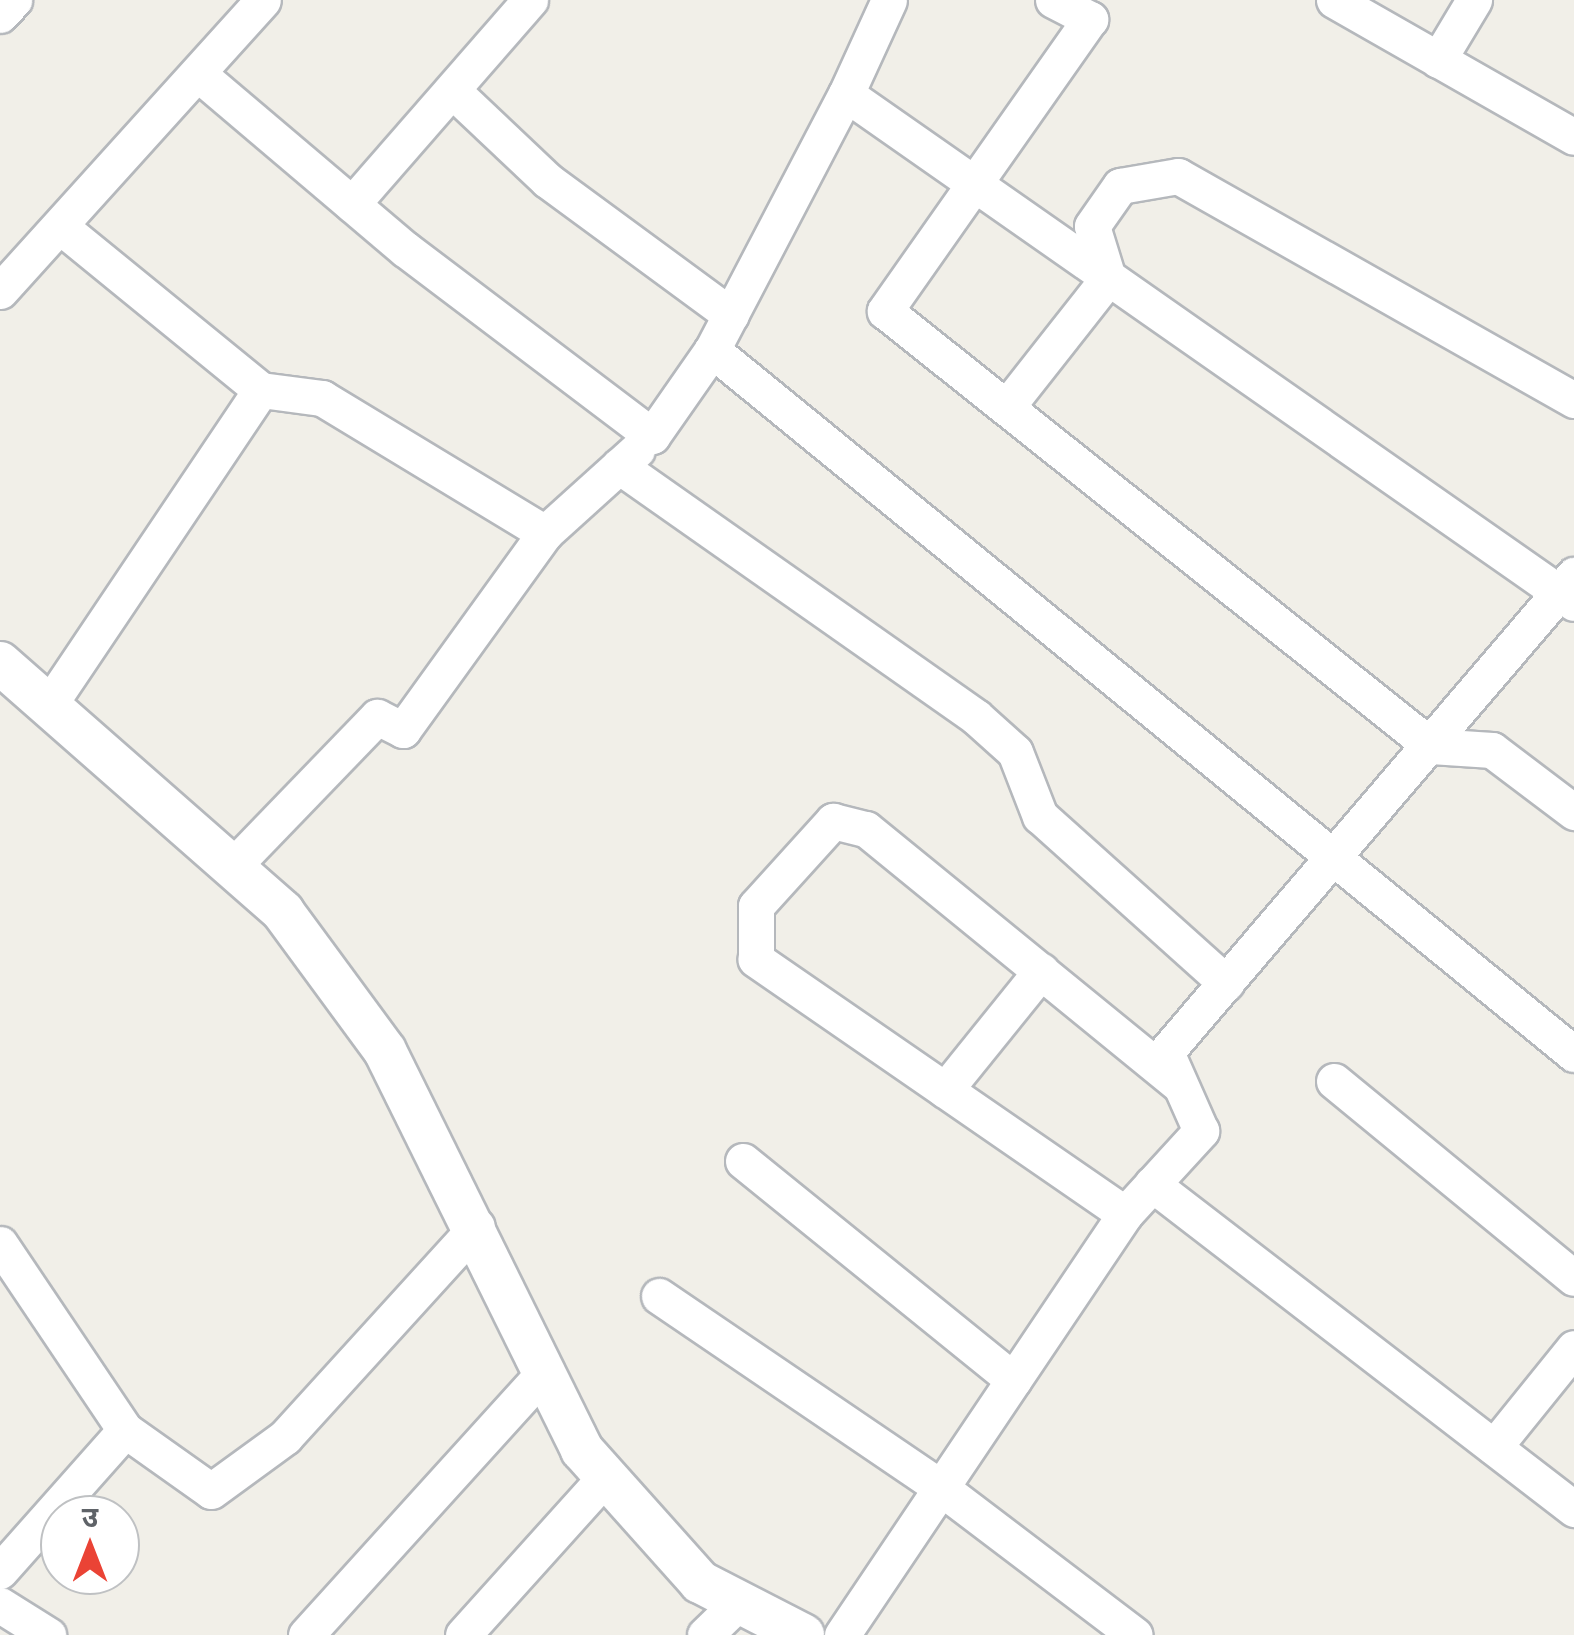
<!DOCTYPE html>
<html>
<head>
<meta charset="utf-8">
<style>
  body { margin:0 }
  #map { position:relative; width:1574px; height:1635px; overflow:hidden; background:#f1efe8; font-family:"Titillium Web","Noto Sans Devanagari",sans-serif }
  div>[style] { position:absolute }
  .roads { filter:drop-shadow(2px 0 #b5b8bc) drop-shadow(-2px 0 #b5b8bc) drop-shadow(0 2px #b5b8bc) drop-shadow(0 -2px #b5b8bc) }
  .minor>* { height:35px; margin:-17.5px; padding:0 17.5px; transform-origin:17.5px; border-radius:17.5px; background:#fff }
  .tertiary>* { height:42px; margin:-21px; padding:0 21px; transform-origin:21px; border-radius:21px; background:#fff }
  span { translate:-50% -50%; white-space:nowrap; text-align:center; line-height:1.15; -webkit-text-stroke:10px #fff; paint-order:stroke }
  .north { position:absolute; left:40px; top:1495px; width:100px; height:100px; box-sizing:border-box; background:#fff; border:2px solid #bfc1c3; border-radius:50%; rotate:0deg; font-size:28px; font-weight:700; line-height:40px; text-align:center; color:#5f6368 }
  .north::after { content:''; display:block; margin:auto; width:35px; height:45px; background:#ea4335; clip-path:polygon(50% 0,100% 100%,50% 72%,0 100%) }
</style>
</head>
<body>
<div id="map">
  <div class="roads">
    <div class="minor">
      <i style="left:1053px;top:0;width:42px;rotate:27.2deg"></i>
      <i style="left:1090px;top:19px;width:357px;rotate:125.1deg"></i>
      <i style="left:885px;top:311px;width:698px;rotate:38.54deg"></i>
      <i style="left:1431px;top:746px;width:61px;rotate:3.8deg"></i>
      <i style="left:1492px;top:750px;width:103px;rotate:37.1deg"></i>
      <i style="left:1334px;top:0;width:276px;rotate:29.7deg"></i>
      <i style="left:0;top:15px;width:21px;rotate:-47deg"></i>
      <i style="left:1438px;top:60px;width:70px;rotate:-59deg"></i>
      <i style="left:202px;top:77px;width:266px;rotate:40.3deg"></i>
      <i style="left:405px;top:249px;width:310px;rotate:37.1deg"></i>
      <i style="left:652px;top:436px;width:105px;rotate:-55.1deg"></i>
      <i style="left:712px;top:350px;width:1113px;rotate:39.24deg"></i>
      <i style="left:453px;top:91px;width:129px;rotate:43.4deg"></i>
      <i style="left:547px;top:180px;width:228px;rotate:36.3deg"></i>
      <i style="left:846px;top:94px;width:103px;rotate:-65.4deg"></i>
      <i style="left:352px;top:204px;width:271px;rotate:-48.9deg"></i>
      <i style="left:61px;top:227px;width:258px;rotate:39.2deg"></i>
      <i style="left:261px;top:390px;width:62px;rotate:7.5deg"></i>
      <i style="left:322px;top:398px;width:261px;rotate:31.2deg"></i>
      <i style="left:545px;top:533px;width:243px;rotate:125.8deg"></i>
      <i style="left:403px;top:730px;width:29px;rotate:-153deg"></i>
      <i style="left:377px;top:717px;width:207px;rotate:134deg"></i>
      <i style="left:0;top:291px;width:392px;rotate:-47.9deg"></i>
      <i style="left:712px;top:350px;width:289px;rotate:-62.4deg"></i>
      <i style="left:846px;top:94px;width:888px;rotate:34.96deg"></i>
      <i style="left:1009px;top:404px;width:160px;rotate:-51.8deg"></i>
      <i style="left:1108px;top:278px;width:54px;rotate:-107.1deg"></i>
      <i style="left:1092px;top:226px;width:49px;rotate:-55deg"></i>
      <i style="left:1120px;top:186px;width:59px;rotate:-9.8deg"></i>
      <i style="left:1178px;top:176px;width:455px;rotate:29.5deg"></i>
      <i style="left:619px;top:466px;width:436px;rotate:35.1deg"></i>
      <i style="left:976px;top:717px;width:52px;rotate:41.9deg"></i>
      <i style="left:1015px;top:752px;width:69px;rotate:68.7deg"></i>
      <i style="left:1040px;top:816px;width:250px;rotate:41.9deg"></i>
      <i style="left:545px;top:533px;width:124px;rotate:-42.1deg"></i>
      <i style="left:49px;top:705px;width:380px;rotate:-56.1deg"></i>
      <i style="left:1334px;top:1081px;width:310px;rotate:39.4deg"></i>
      <i style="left:945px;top:1090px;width:153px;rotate:-51.1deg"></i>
      <i style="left:743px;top:1161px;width:348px;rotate:39deg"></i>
      <i style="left:1152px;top:1184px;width:533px;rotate:37.6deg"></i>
      <i style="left:1125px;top:1214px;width:449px;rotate:-145.4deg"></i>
      <i style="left:756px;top:959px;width:53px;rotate:-90deg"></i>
      <i style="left:756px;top:906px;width:115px;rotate:-47.8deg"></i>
      <i style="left:833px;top:821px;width:34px;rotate:14deg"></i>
      <i style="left:866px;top:829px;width:404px;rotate:39.2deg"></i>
      <i style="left:0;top:1244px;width:224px;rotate:56.1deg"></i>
      <i style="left:125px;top:1430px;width:105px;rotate:35.3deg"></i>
      <i style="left:211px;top:1491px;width:92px;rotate:-36.1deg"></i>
      <i style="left:285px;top:1437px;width:285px;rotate:-47.7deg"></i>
      <i style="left:659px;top:1296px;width:341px;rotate:34.2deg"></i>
      <i style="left:941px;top:1488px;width:243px;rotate:37.2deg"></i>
      <i style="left:1494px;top:1447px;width:127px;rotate:-51.1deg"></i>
      <i style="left:0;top:1571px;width:188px;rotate:-48.4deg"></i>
      <i style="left:0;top:1605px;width:57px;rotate:32deg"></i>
      <i style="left:306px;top:1635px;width:356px;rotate:-47.8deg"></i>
      <i style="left:463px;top:1635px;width:214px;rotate:-48deg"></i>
      <i style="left:705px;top:1635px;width:47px;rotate:-44.1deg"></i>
      <i style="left:842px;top:1635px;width:507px;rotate:-56.09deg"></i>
      <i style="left:1125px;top:1214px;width:113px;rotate:-47.5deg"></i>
      <i style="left:1201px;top:1131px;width:86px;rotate:-113.9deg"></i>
      <i style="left:1166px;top:1052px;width:628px;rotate:-49.46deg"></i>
    </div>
    <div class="tertiary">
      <i style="left:0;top:663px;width:377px;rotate:41.3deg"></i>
      <i style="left:283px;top:912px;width:172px;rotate:53.7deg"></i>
      <i style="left:385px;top:1051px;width:445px;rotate:63.7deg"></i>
      <i style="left:582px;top:1450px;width:177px;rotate:48.2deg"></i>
      <i style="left:700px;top:1582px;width:116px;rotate:27.2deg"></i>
    </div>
  </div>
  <div class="north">उ</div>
</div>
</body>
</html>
